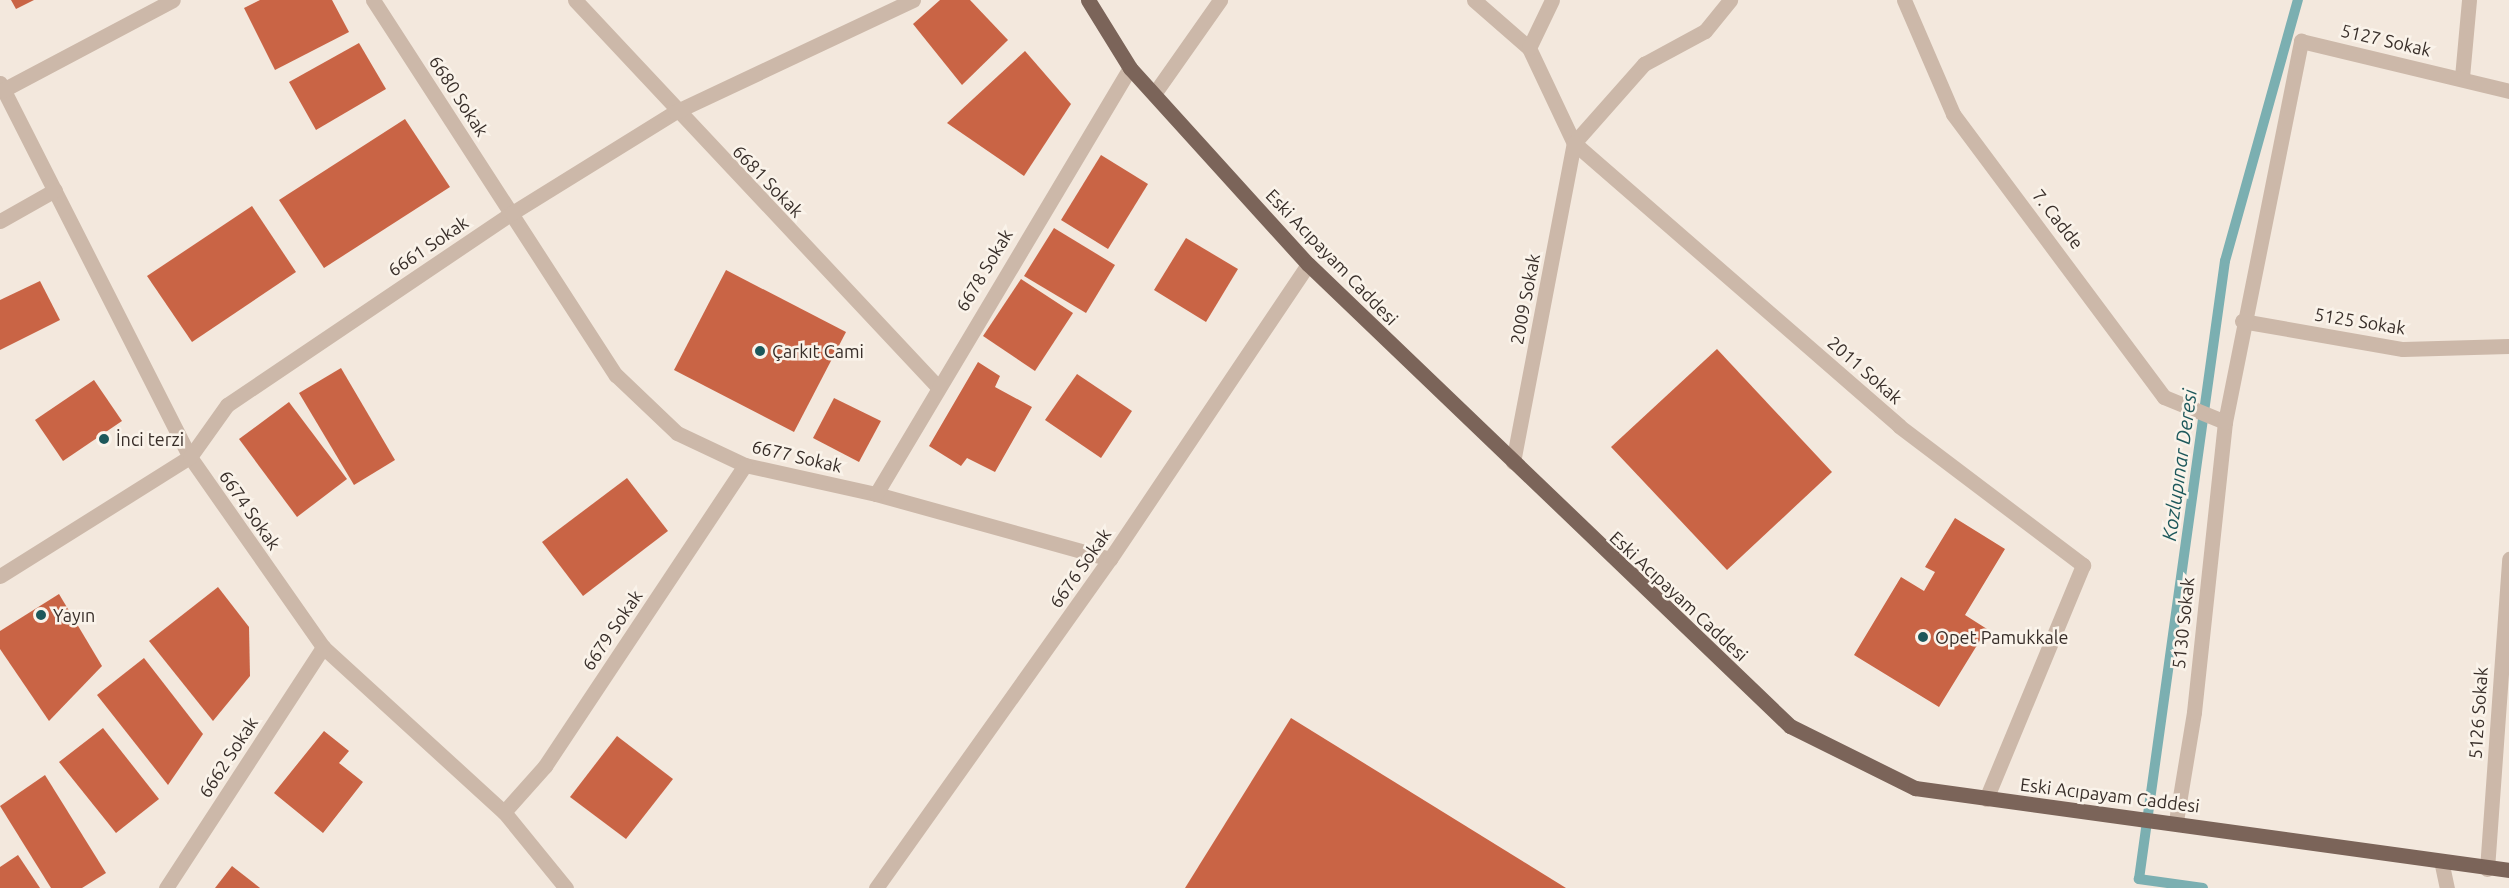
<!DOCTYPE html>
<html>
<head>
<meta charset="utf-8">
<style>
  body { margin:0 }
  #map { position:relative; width:2509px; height:888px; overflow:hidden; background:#f3e8dd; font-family:Ubuntu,sans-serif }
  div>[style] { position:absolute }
  .stream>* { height:10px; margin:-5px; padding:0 5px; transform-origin:5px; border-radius:5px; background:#7bafb1 }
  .building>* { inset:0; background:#c96445 }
  .minor>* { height:15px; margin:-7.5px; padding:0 7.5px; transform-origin:7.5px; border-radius:7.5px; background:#ccb8a9 }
  .major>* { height:15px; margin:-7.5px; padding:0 7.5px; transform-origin:7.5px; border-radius:7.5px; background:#7b6459 }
  .dots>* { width:16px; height:16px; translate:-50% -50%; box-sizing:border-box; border:3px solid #faf3ea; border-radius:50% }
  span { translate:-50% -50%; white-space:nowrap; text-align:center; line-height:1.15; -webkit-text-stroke:5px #faf3ea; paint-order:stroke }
  .street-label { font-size:18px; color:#382e29 }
  .poi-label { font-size:18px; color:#382e29 }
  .left { translate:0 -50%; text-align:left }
  .water-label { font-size:20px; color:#1d585b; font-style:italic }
</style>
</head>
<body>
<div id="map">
  <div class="stream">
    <i style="left:2203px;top:888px;width:65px;rotate:-172deg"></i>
    <i style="left:2139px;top:879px;width:624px;rotate:-82.08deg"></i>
    <i style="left:2225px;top:261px;width:271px;rotate:-74.4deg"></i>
  </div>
  <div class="building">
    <i style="clip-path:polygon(11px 0,34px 0,16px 9px)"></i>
    <i style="clip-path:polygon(260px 0,332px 0,349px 32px,275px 70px,244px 8px)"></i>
    <i style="clip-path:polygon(940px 0,970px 0,1008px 40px,962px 85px,913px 24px)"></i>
    <i style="clip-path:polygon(359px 43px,386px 89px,316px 130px,289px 82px)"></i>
    <i style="clip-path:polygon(1025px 51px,1071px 104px,1024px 176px,947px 123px)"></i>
    <i style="clip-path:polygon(405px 119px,450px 187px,324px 268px,279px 200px)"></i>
    <i style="clip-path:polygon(1101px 155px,1148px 184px,1108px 249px,1061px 220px)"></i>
    <i style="clip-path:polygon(252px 206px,296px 272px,192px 342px,147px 276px)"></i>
    <i style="clip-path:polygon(1054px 228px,1115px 265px,1086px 313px,1024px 276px)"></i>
    <i style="clip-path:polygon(1186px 238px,1238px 269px,1206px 322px,1154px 290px)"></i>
    <i style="clip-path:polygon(726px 270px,846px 332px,794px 432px,674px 370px)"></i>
    <i style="clip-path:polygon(1021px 279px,1073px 313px,1035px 371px,983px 336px)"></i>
    <i style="clip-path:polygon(40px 281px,60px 320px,0 350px,0 300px)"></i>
    <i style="clip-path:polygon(1717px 349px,1832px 472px,1727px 570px,1611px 447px)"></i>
    <i style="clip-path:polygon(978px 362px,1000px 376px,995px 387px,1032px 407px,995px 472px,967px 458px,961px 466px,929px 446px)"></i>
    <i style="clip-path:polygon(341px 368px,395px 460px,354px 485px,299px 393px)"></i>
    <i style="clip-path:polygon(1077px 374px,1132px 411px,1101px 458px,1045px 420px)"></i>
    <i style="clip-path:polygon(94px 380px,122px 421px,63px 461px,35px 420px)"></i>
    <i style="clip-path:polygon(834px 398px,881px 421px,859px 462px,813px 438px)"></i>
    <i style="clip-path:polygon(289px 402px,347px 479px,297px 517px,239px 439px)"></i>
    <i style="clip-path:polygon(627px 478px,668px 531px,583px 596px,542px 542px)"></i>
    <i style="clip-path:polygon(1955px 518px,2005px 549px,1965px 615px,1987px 629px,1939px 707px,1854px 655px,1901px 577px,1924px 591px,1935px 572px,1925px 567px)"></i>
    <i style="clip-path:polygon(218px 587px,249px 627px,250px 676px,213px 721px,149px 641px)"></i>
    <i style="clip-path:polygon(59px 594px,102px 666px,49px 721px,0 649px,0 631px)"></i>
    <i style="clip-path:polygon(144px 658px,203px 734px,168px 785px,97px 695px)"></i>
    <i style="clip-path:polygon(1291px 718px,1566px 888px,1185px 888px)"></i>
    <i style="clip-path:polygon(103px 728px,159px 799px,116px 833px,59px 762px)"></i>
    <i style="clip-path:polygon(324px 731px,349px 751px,339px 763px,363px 782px,323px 833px,274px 793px)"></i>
    <i style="clip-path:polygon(617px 736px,673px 779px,626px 839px,570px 797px)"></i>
    <i style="clip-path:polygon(45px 775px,106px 873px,82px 888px,51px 888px,0 806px)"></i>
    <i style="clip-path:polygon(18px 855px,40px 888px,0 888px,0 867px)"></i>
    <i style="clip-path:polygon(232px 866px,260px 888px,215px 888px)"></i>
  </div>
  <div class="minor">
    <i style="left:373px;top:0;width:447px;rotate:57.1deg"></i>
    <i style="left:616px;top:375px;width:84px;rotate:43.6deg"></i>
    <i style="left:677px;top:433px;width:75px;rotate:25.2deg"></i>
    <i style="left:745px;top:465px;width:134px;rotate:12.5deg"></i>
    <i style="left:876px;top:494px;width:243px;rotate:15.5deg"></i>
    <i style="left:575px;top:0;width:529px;rotate:46.84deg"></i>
    <i style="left:1474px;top:0;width:73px;rotate:41.1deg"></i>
    <i style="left:1529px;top:48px;width:105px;rotate:64.7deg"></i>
    <i style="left:1574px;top:143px;width:431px;rotate:41deg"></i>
    <i style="left:1899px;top:426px;width:231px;rotate:37.1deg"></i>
    <i style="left:2083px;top:565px;width:253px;rotate:112.5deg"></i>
    <i style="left:1904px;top:0;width:124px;rotate:66.7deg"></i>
    <i style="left:1953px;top:114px;width:353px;rotate:53.3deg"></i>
    <i style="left:2164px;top:397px;width:66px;rotate:22.3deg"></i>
    <i style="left:1529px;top:48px;width:53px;rotate:-64.4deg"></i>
    <i style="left:2462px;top:77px;width:77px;rotate:-84.8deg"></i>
    <i style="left:0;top:83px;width:419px;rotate:63.1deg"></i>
    <i style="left:190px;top:457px;width:232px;rotate:55deg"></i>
    <i style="left:323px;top:647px;width:245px;rotate:42.4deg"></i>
    <i style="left:504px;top:812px;width:98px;rotate:50.8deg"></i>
    <i style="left:3px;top:90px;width:192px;rotate:-27.9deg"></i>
    <i style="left:1154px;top:94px;width:115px;rotate:-54.9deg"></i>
    <i style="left:1574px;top:143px;width:106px;rotate:-48.5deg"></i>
    <i style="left:1644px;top:64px;width:69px;rotate:-28.4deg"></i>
    <i style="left:1705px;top:31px;width:40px;rotate:-51deg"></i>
    <i style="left:0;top:221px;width:63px;rotate:-29.4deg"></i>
    <i style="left:2242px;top:321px;width:163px;rotate:9.9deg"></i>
    <i style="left:2403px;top:349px;width:106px;rotate:-1.6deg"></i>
    <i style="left:1513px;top:462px;width:325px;rotate:-79.2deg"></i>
    <i style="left:876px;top:494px;width:496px;rotate:-59.2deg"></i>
    <i style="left:0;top:576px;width:224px;rotate:-32.1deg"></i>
    <i style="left:190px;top:457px;width:64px;rotate:-54.6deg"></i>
    <i style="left:227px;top:405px;width:344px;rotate:-34deg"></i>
    <i style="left:512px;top:213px;width:192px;rotate:-31.8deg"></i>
    <i style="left:675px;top:112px;width:263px;rotate:-25.2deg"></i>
    <i style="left:504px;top:812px;width:62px;rotate:-48.3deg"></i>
    <i style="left:545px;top:766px;width:361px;rotate:-56.4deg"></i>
    <i style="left:2176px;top:821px;width:110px;rotate:-80.6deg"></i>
    <i style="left:2194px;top:712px;width:292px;rotate:-83.9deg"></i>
    <i style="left:2225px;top:422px;width:389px;rotate:-78.7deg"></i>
    <i style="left:2301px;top:41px;width:214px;rotate:13.5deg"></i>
    <i style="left:2442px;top:865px;width:24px;rotate:78deg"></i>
    <i style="left:2487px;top:869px;width:311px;rotate:-85.9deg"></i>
    <i style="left:166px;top:888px;width:288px;rotate:-56.9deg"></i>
    <i style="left:876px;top:888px;width:404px;rotate:-54.6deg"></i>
    <i style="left:1110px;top:559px;width:355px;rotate:-56.1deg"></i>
  </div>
  <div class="major">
    <i style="left:1088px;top:0;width:80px;rotate:58.3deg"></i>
    <i style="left:1130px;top:68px;width:265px;rotate:47.8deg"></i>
    <i style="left:1308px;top:264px;width:668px;rotate:43.79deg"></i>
    <i style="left:1790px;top:726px;width:140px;rotate:26.4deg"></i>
    <i style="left:1915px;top:788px;width:600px;rotate:7.86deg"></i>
  </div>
  <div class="dots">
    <i style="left:760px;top:351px;background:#1d585b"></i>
    <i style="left:104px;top:439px;background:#1d585b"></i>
    <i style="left:41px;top:615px;background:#1d585b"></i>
    <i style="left:1923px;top:637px;background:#1d585b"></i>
  </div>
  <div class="street-label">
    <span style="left:2386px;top:40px;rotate:13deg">5127 Sokak</span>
    <span style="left:459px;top:96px;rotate:57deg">6680 Sokak</span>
    <span style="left:768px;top:181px;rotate:46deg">6681 Sokak</span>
    <span style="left:2058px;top:219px;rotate:52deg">7. Cadde</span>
    <span style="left:428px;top:246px;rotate:-34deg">6661 Sokak</span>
    <span style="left:1332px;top:257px;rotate:46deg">Eski Acıpayam Caddesi</span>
    <span style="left:984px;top:270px;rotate:-59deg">6678 Sokak</span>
    <span style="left:1525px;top:299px;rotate:-79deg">2009 Sokak</span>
    <span style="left:2360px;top:321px;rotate:9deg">5125 Sokak</span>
    <span style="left:1865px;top:370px;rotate:41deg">2011 Sokak</span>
    <span style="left:797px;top:456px;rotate:13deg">6677 Sokak</span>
    <span style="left:250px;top:510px;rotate:55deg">6674 Sokak</span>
    <span style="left:1080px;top:568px;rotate:-55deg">6676 Sokak</span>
    <span style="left:1679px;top:596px;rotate:43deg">Eski Acıpayam Caddesi</span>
    <span style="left:2183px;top:623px;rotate:-84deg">5130 Sokak</span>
    <span style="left:612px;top:630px;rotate:-56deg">6679 Sokak</span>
    <span style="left:2478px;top:713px;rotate:-86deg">5126 Sokak</span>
    <span style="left:228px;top:757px;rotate:-57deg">6662 Sokak</span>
    <span style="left:2110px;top:795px;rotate:7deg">Eski Acıpayam Caddesi</span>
  </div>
  <div class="poi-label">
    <span class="left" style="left:772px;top:351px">Çarkıt Cami</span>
    <span class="left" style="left:116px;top:439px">İnci terzi</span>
    <span class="left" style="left:53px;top:615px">Yayın</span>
    <span class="left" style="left:1935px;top:637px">Opet Pamukkale</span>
  </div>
  <div class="water-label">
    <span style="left:2179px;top:465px;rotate:-82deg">Kozlupınar Deresi</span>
  </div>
</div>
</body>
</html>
